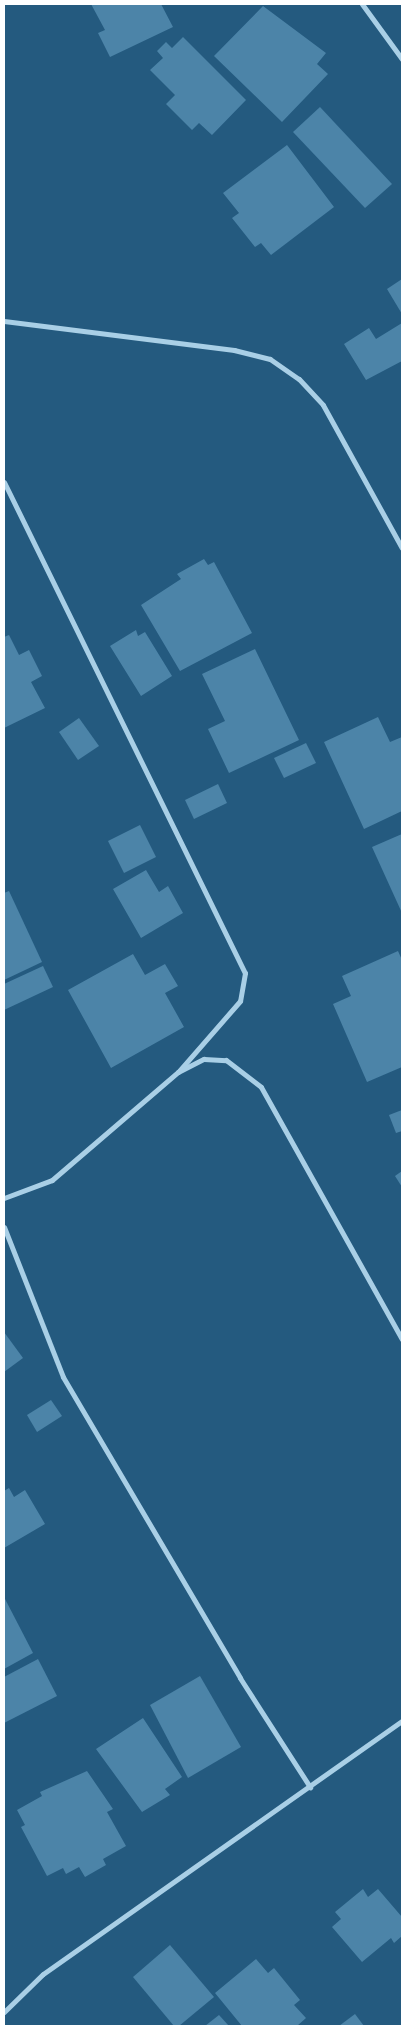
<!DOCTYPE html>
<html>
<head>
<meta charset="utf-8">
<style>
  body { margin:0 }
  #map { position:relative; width:406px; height:2030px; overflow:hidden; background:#245a7f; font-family:"Nunito Sans",sans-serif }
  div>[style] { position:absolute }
  .building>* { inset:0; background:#4c84a8 }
  .street>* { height:5px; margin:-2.5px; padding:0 2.5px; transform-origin:2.5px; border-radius:2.5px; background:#a9cfe6 }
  span { translate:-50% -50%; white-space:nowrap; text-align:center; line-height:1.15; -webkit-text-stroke:5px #245a7f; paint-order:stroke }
  .frame { position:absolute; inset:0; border:5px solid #fff; pointer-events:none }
</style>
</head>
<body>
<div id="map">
  <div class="building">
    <i style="clip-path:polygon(91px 4px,161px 4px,173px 27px,110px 57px,98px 33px,105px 30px)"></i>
    <i style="clip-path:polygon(263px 6px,326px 53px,317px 64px,328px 74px,282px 122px,214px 56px)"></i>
    <i style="clip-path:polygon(183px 37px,246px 100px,212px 135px,199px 123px,192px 130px,166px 104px,175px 95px,150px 70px,163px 58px,157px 51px,166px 42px,172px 48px)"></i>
    <i style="clip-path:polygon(320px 107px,392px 184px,365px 208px,293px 132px)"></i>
    <i style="clip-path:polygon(287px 145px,334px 207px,271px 255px,261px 243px,255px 247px,232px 218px,239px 213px,223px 193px)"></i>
    <i style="clip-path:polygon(402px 279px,402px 314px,387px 289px)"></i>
    <i style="clip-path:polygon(402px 323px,402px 361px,366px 380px,344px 344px,369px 328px,376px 339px)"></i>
    <i style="clip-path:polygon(204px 559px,208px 565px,214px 562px,252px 633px,180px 671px,141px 605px,181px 579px,177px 574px)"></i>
    <i style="clip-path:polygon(136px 630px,138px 636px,145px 632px,172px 676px,141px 696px,110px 646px)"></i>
    <i style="clip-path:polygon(9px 635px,19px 655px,29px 650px,42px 676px,31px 682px,45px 708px,4px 728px,4px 637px)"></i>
    <i style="clip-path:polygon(255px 649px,299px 740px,229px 773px,208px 729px,225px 721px,202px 674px)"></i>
    <i style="clip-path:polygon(378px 717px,390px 742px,402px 737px,402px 811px,364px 829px,324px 742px)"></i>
    <i style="clip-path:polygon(79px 718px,99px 746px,78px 760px,59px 732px)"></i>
    <i style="clip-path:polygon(306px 743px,316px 763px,284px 778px,274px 758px)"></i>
    <i style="clip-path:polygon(218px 784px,227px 803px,194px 819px,185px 800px)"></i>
    <i style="clip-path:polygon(140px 825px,156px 857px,124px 873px,108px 841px)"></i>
    <i style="clip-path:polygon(402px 834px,402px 913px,372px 847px)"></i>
    <i style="clip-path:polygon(146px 870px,159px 892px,168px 886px,183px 913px,141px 938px,113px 889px)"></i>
    <i style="clip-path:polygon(9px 891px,42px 962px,4px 980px,4px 893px)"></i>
    <i style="clip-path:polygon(398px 951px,402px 960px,402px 1067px,367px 1082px,333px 1004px,351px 996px,342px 976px)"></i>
    <i style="clip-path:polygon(133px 954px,145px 975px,165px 964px,178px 986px,165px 993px,184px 1027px,111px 1068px,68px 990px)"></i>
    <i style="clip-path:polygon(43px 966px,53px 987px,4px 1010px,4px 984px)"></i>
    <i style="clip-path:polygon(402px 1110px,402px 1131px,396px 1133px,389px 1115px)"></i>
    <i style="clip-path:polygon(402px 1171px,402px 1187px,395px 1176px)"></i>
    <i style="clip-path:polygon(4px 1332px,23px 1358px,4px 1372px)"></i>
    <i style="clip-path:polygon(51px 1400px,62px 1416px,37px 1432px,27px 1415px)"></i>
    <i style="clip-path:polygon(9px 1488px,14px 1497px,25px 1490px,45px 1524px,4px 1548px,4px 1491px)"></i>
    <i style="clip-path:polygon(4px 1597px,33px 1653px,4px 1669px)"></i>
    <i style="clip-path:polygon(38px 1659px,57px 1696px,4px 1723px,4px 1677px)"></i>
    <i style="clip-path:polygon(200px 1676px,241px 1747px,188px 1778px,150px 1705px)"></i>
    <i style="clip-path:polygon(143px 1718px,182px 1777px,165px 1789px,170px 1795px,142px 1812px,96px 1749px)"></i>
    <i style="clip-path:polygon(87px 1771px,113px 1809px,107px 1812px,126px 1846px,103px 1859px,106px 1865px,85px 1877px,79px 1867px,66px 1874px,63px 1868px,47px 1876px,21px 1827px,25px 1825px,17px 1810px,42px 1796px,40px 1792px)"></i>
    <i style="clip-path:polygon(363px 1889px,368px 1897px,378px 1889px,402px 1917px,402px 1936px,394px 1943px,391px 1938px,362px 1962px,332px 1927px,341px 1919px,335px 1912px)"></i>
    <i style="clip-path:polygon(170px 1945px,214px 1997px,179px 2026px,174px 2026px,133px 1977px)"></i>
    <i style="clip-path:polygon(256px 1959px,268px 1973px,274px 1968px,300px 2000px,294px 2005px,306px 2018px,297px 2026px,242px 2026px,215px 1993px)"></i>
    <i style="clip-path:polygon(355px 2014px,364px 2026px,339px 2026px)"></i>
    <i style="clip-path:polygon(219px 2015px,229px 2026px,205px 2026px)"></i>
  </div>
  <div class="street">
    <i style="left:362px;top:4px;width:68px;rotate:54deg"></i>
    <i style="left:4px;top:321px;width:232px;rotate:7.2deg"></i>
    <i style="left:234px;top:350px;width:37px;rotate:14deg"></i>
    <i style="left:270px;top:359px;width:35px;rotate:35deg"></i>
    <i style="left:299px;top:379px;width:35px;rotate:47deg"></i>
    <i style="left:323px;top:405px;width:163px;rotate:61.1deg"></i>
    <i style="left:4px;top:482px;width:547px;rotate:63.86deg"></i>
    <i style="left:245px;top:973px;width:28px;rotate:100deg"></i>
    <i style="left:240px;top:1001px;width:94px;rotate:131.1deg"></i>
    <i style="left:4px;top:1198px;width:51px;rotate:-20.6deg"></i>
    <i style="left:52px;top:1180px;width:166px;rotate:-40.6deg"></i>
    <i style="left:178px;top:1072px;width:29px;rotate:-27deg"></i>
    <i style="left:204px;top:1059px;width:22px;rotate:3deg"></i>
    <i style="left:226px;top:1060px;width:44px;rotate:37.6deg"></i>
    <i style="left:261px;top:1087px;width:289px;rotate:60.8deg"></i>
    <i style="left:4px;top:1227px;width:161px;rotate:68.5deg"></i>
    <i style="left:63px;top:1377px;width:349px;rotate:59.5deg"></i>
    <i style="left:240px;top:1678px;width:130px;rotate:57.3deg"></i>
    <i style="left:4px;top:2012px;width:54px;rotate:-44.3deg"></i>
    <i style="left:43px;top:1974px;width:439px;rotate:-35.2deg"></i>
  </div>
  <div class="frame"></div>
</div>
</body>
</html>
